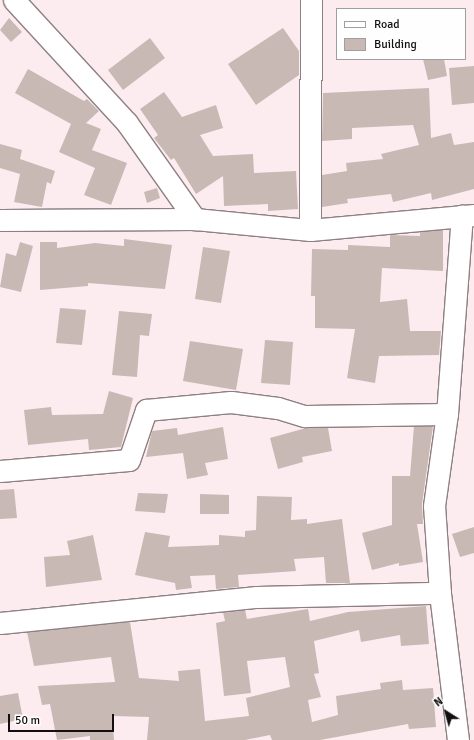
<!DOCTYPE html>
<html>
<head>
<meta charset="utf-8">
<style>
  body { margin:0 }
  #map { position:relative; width:474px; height:740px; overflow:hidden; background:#fcecef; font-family:Signika,sans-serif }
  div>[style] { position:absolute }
  .building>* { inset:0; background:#c8b9b5 }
  .roads { filter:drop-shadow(1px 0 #8e8082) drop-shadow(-1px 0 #8e8082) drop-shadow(0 1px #8e8082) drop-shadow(0 -1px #8e8082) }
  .minor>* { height:21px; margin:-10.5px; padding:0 10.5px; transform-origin:10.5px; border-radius:10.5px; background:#fff }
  span { translate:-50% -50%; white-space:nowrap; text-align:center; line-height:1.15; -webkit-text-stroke:4px #fefefe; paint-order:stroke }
  .legend { position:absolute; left:336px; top:8px; width:130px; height:52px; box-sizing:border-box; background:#fefefe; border:1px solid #a09e9e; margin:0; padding:5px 7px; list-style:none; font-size:12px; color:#130e0f }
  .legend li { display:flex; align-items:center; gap:8px; height:20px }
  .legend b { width:20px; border:1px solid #a09e9e }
  .north { position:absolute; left:426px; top:692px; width:40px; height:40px; -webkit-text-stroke:3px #fefefe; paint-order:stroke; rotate:323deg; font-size:11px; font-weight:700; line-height:16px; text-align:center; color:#130e0f }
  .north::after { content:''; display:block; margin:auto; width:14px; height:18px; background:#130e0f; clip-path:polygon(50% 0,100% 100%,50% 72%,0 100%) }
  .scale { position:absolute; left:8px; top:714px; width:106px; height:18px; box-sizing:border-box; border:2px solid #130e0f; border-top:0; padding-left:5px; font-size:12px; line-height:14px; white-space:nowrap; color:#130e0f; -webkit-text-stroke:3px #fefefe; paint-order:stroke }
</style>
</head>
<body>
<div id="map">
  <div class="building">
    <i style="clip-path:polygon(9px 18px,22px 32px,11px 42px,0 30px)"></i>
    <i style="clip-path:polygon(283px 28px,299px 51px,299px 75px,256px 105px,228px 64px)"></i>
    <i style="clip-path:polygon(150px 38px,165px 58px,123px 90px,108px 70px)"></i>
    <i style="clip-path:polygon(423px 59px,444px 59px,447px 76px,428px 80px)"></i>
    <i style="clip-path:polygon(474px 66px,474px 103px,452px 105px,449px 68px)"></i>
    <i style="clip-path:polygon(28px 69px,84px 101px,87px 99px,99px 111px,86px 123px,101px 129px,92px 150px,127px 163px,111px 205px,84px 195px,95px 168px,59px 152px,71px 124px,15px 93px)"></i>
    <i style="clip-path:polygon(429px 88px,431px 138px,451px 133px,454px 145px,474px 142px,474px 189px,432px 200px,431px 193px,393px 202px,391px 194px,347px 199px,348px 203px,322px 207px,322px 175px,347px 171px,346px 163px,383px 159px,381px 154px,419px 145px,413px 125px,352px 128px,352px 139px,322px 141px,323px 93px)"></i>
    <i style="clip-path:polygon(164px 92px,182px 117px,216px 105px,223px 128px,200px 135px,213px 156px,253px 154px,254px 173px,296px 171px,298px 209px,268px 211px,268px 204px,224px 206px,223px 176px,196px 194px,174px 158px,171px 160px,154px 138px,158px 135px,140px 109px)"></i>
    <i style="clip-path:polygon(0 144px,22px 150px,20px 159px,55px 171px,51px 184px,47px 182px,42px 207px,14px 202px,20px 174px,0 168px)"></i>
    <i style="clip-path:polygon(157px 188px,160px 198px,147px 203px,144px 192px)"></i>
    <i style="clip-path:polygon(443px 230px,443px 271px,382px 268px,380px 302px,407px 299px,410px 331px,441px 331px,439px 355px,379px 356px,375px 383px,347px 378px,355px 329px,315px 328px,315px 296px,311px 296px,312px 249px,348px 250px,348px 245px,390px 247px,390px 235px,420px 236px,420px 232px)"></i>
    <i style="clip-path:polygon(124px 239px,172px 245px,165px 289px,88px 283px,88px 286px,40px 290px,40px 242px,57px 242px,57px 248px,95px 243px,124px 246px)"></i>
    <i style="clip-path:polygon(20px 242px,33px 246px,21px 292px,0 287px,6px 253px,16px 256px)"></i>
    <i style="clip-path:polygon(203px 247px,230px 251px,221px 303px,195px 299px)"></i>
    <i style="clip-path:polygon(60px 308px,86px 310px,82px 345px,56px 343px)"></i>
    <i style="clip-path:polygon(119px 311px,152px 314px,149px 336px,140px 335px,137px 377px,112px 375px)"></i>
    <i style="clip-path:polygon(265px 340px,293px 342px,290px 385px,261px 383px)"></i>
    <i style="clip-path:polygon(190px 341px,243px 349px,236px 390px,183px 381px)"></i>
    <i style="clip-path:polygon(109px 391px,133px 398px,121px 447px,89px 450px,88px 439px,28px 445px,24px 410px,51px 407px,52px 415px,103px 414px)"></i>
    <i style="clip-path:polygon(414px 426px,433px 426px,422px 504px,423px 524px,417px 524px,423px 562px,399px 566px,399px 563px,372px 570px,362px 533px,392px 525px,392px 476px,410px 476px)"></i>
    <i style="clip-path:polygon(223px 427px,228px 459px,205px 463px,208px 475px,187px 479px,183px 453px,146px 457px,152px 431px,177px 428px,178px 435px)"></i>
    <i style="clip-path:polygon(306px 428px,328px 428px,332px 451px,302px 457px,303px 462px,278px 469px,270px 438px)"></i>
    <i style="clip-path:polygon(14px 489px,17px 518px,0 519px,0 490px)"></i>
    <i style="clip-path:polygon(138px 493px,168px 494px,165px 513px,135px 511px)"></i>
    <i style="clip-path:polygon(200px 494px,229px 495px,229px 514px,200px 514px)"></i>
    <i style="clip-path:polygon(257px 496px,292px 497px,291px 520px,307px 519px,307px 524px,342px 519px,350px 583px,326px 583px,324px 557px,294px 559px,296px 571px,238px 575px,239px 587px,216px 589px,215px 575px,190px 576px,192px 588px,176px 590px,175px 583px,135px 575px,145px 532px,170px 536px,168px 547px,219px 545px,219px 535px,245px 537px,245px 531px,256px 530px)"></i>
    <i style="clip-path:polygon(474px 527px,474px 553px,460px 557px,452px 534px)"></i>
    <i style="clip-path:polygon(93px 535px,102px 580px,46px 587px,44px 557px,70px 555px,67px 541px)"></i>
    <i style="clip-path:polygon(426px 606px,429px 644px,401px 646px,400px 635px,361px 642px,359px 630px,314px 641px,319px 673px,314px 674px,321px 697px,308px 700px,312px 722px,338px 715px,336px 696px,381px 689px,380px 683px,402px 680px,403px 690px,433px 688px,436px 727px,409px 729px,408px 724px,320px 740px,272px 740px,270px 735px,245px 740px,147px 740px,149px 717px,112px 716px,114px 740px,90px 740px,90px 736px,57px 740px,50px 704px,42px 705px,38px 686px,115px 682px,111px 657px,34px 666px,27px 632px,130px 622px,139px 678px,179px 681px,178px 671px,200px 669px,205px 721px,249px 716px,246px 698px,290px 687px,285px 657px,247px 661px,251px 693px,224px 696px,216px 623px,225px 621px,223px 612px,245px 610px,247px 619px,308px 609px,310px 621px,348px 612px)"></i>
    <i style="clip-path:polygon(18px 693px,23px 719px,0 724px,0 696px)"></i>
  </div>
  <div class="roads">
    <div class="minor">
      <i style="left:14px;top:0;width:167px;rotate:47.4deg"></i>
      <i style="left:127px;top:123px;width:118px;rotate:54.7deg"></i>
      <i style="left:0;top:220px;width:195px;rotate:-0.3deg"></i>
      <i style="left:195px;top:219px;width:116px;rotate:5.5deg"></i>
      <i style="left:310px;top:230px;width:165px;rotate:-5.2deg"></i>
      <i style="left:310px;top:230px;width:230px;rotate:-89.8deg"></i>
      <i style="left:0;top:471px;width:129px;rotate:-4.9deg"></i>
      <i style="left:129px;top:460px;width:53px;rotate:-71.2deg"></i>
      <i style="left:146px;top:410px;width:85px;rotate:-5.4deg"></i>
      <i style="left:231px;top:402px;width:47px;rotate:7.3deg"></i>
      <i style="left:278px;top:408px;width:28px;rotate:17deg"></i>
      <i style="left:305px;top:416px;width:142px;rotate:-0.8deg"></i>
      <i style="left:0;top:623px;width:258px;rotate:-5.8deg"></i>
      <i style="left:257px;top:597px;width:183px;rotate:-1.3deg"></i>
      <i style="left:458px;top:740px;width:148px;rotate:-97deg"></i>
      <i style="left:440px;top:593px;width:87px;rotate:-93.9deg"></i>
      <i style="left:434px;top:506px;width:93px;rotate:-82deg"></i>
      <i style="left:447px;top:414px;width:199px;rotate:-85.7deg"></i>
    </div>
  </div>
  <ul class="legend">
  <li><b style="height:5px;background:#fff"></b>Road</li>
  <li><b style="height:11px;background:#c8b9b5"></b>Building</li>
  </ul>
  <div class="north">N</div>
  <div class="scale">50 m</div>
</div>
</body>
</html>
